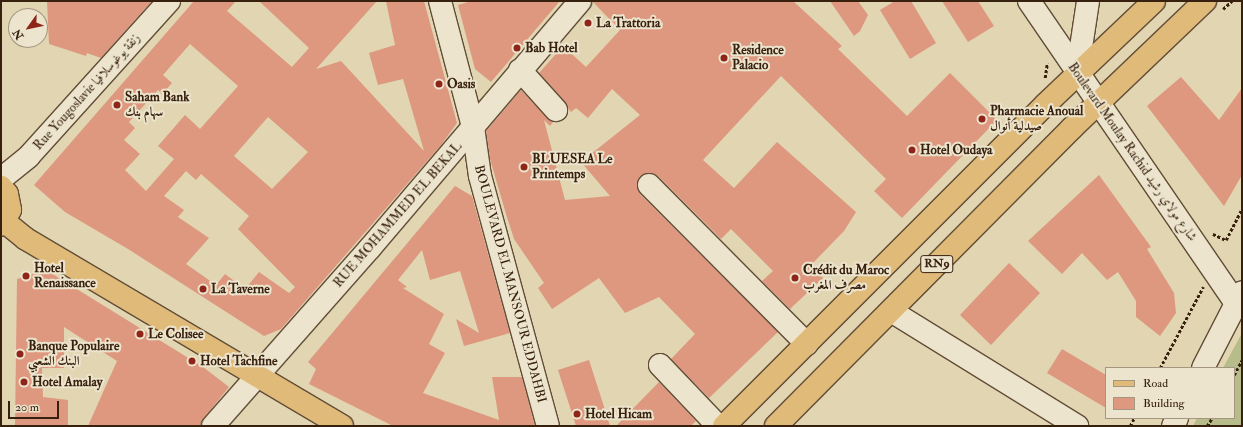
<!DOCTYPE html>
<html>
<head>
<meta charset="utf-8">
<style>
  body { margin:0 }
  #map { position:relative; width:1243px; height:427px; overflow:hidden; background:#e1d5b2; font-family:"IM FELL Double Pica",Amiri,serif }
  div>[style] { position:absolute }
  .green>* { inset:0; background:#b6bc8a }
  .building>* { inset:0; background:#dd987f }
  .path>* { height:2.5px; margin-top:-1.25px; transform-origin:0; background:repeating-linear-gradient(90deg,#37200e 0 3px,transparent 0 5px) }
  .roads { filter:drop-shadow(1px 0 #624d37) drop-shadow(-1px 0 #624d37) drop-shadow(0 1px #624d37) drop-shadow(0 -1px #624d37) }
  .minor>* { height:22px; margin:-11px; padding:0 11px; transform-origin:11px; border-radius:11px; background:#ece4cd }
  .major>* { height:22px; margin:-11px; padding:0 11px; transform-origin:11px; border-radius:11px; background:#e0ba79 }
  .dots>* { width:11px; height:11px; translate:-50% -50%; box-sizing:border-box; border:2px solid #ece4cd; border-radius:50% }
  span { translate:-50% -50%; white-space:nowrap; text-align:center; line-height:1.15; -webkit-text-stroke:4px #ece4cd; paint-order:stroke }
  .shield-label span { padding:1px 3px; background:#ece4cd; border:1px solid; border-radius:3px; -webkit-text-stroke-width:0 }
  .shield-label { font-size:12px; color:#37200e; font-weight:700 }
  .poi-label { font-size:13px; color:#37200e; font-weight:700 }
  .left { translate:0 -50%; text-align:left }
  .street-label { font-size:13px; color:#37200e }
  .frame { position:absolute; inset:0; border:2px solid #37200e; pointer-events:none }
  .legend { position:absolute; left:1105px; top:367px; width:130px; height:52px; box-sizing:border-box; background:#ece4cd; border:1px solid #a49681; margin:0; padding:5px 7px; list-style:none; font-size:12px; color:#37200e }
  .legend li { display:flex; align-items:center; gap:8px; height:20px }
  .legend b { width:20px; border:1px solid #a49681 }
  .north { position:absolute; left:8px; top:8px; width:40px; height:40px; box-sizing:border-box; background:#ece4cd; border:1px solid #a49681; border-radius:50%; rotate:237deg; font-size:11px; font-weight:700; line-height:16px; text-align:center; color:#37200e }
  .north::after { content:''; display:block; margin:auto; width:14px; height:18px; background:#8f2418; clip-path:polygon(50% 0,100% 100%,50% 72%,0 100%) }
  .scale { position:absolute; left:8px; top:401px; width:51px; height:18px; box-sizing:border-box; border:2px solid #37200e; border-top:0; padding-left:5px; font-size:12px; line-height:14px; white-space:nowrap; color:#37200e; -webkit-text-stroke:3px #ece4cd; paint-order:stroke }
</style>
</head>
<body>
<div id="map">
  <div class="green">
    <i style="clip-path:polygon(1242px 333px,1242px 426px,1193px 426px,1197px 418px,1234px 418px,1234px 368px,1223px 368px)"></i>
  </div>
  <div class="building">
    <i style="clip-path:polygon(47px 1px,152px 1px,101px 58px,87px 53px,86px 56px,49px 44px)"></i>
    <i style="clip-path:polygon(evenodd,194px 1px,236px 1px,227px 11px,292px 67px,309px 48px,259px 1px,377px 1px,316px 69px,341px 61px,424px 151px,403px 79px,378px 85px,369px 53px,395px 45px,386px 1px,424px 1px,457px 123px,441px 145px,281px 329px,264px 336px,128px 249px,65px 212px,34px 185px,194px 1px,190px 44px,238px 86px,200px 129px,185px 115px,158px 146px,174px 159px,146px 191px,125px 170px,140px 154px,124px 140px,135px 128px,129px 122px,158px 90px,162px 94px,172px 83px,163px 75px,190px 44px,194px 1px,268px 117px,308px 152px,272px 189px,234px 156px,268px 117px,194px 1px,186px 171px,196px 180px,201px 174px,249px 216px,238px 229px,295px 287px,289px 293px,259px 272px,245px 289px,225px 274px,216px 285px,186px 264px,209px 238px,178px 217px,184px 210px,164px 196px,186px 171px)"></i>
    <i style="clip-path:polygon(471px 1px,560px 1px,491px 82px,475px 69px,458px 5px)"></i>
    <i style="clip-path:polygon(592px 1px,793px 1px,842px 46px,838px 49px,907px 116px,950px 73px,997px 120px,902px 218px,874px 191px,886px 179px,781px 76px,703px 160px,734px 188px,777px 142px,856px 212px,844px 231px,811px 265px,823px 278px,790px 309px,762px 281px,773px 271px,731px 229px,721px 239px,658px 176px,652px 173px,640px 176px,637px 182px,640px 194px,778px 332px,709px 398px,671px 359px,695px 334px,659px 297px,625px 313px,599px 278px,552px 309px,538px 288px,544px 283px,514px 239px,506px 214px,490px 159px,486px 131px,521px 90px,547px 118px,553px 122px,550px 126px,544px 120px,565px 200px,610px 196px,581px 162px,640px 115px,612px 89px,588px 118px,576px 108px,571px 112px,539px 73px,563px 46px,586px 67px,620px 30px)"></i>
    <i style="clip-path:polygon(830px 1px,858px 1px,868px 15px,860px 31px,854px 36px)"></i>
    <i style="clip-path:polygon(895px 1px,911px 1px,936px 43px,910px 59px,880px 10px)"></i>
    <i style="clip-path:polygon(942px 1px,978px 1px,994px 26px,968px 42px)"></i>
    <i style="clip-path:polygon(1181px 77px,1219px 120px,1242px 88px,1242px 175px,1224px 206px,1147px 106px)"></i>
    <i style="clip-path:polygon(1099px 175px,1151px 247px,1147px 249px,1174px 293px,1176px 313px,1160px 336px,1136px 317px,1136px 301px,1118px 272px,1107px 280px,1082px 253px,1062px 274px,1028px 241px)"></i>
    <i style="clip-path:polygon(455px 186px,472px 196px,510px 333px,464px 346px,456px 319px,479px 333px,460px 271px,430px 280px,422px 250px,398px 280px,407px 287px,403px 288px,444px 314px,429px 344px,445px 353px,423px 393px,499px 420px,492px 377px,522px 377px,535px 426px,393px 426px,309px 384px,316px 369px,308px 362px)"></i>
    <i style="clip-path:polygon(1009px 263px,1040px 293px,991px 345px,960px 315px)"></i>
    <i style="clip-path:polygon(46px 270px,203px 367px,229px 387px,204px 418px,201px 426px,88px 426px,117px 361px,64px 327px,64px 368px,42px 368px,43px 397px,68px 400px,68px 426px,15px 426px,17px 279px)"></i>
    <i style="clip-path:polygon(1062px 349px,1106px 375px,1106px 408px,1047px 373px)"></i>
    <i style="clip-path:polygon(589px 360px,607px 416px,610px 426px,576px 426px,558px 370px)"></i>
    <i style="clip-path:polygon(659px 382px,696px 421px,691px 426px,616px 426px)"></i>
  </div>
  <div class="path">
    <i style="left:1223px;top:9px;width:12px;rotate:-42deg"></i>
    <i style="left:1045px;top:78px;width:15px;rotate:-82deg"></i>
    <i style="left:1213px;top:234px;width:14px;rotate:25deg"></i>
    <i style="left:1226px;top:240px;width:35px;rotate:-63deg"></i>
    <i style="left:1160px;top:368px;width:92px;rotate:-62deg"></i>
    <i style="left:1234px;top:375px;width:17px;rotate:-62deg"></i>
    <i style="left:1130px;top:426px;width:9px;rotate:-63deg"></i>
    <i style="left:1207px;top:426px;width:9px;rotate:-58deg"></i>
  </div>
  <div class="roads">
    <div class="minor">
      <i style="left:440px;top:1px;width:130px;rotate:75.3deg"></i>
      <i style="left:473px;top:127px;width:49px;rotate:81.9deg"></i>
      <i style="left:480px;top:176px;width:259px;rotate:74.8deg"></i>
      <i style="left:1029px;top:1px;width:366px;rotate:55.6deg"></i>
      <i style="left:520px;top:70px;width:54px;rotate:48deg"></i>
      <i style="left:1077px;top:74px;width:74px;rotate:-81.4deg"></i>
      <i style="left:1px;top:179px;width:36px;rotate:-39deg"></i>
      <i style="left:29px;top:156px;width:209px;rotate:-47.9deg"></i>
      <i style="left:649px;top:185px;width:224px;rotate:45.2deg"></i>
      <i style="left:891px;top:311px;width:219px;rotate:31.7deg"></i>
      <i style="left:660px;top:365px;width:84px;rotate:46.4deg"></i>
      <i style="left:1203px;top:368px;width:85px;rotate:-62.8deg"></i>
      <i style="left:213px;top:426px;width:237px;rotate:-48.6deg"></i>
      <i style="left:370px;top:248px;width:324px;rotate:-49.6deg"></i>
      <i style="left:1173px;top:426px;width:9px;rotate:-63deg"></i>
    </div>
    <div class="major">
      <i style="left:1px;top:187px;width:9px;rotate:49deg"></i>
      <i style="left:7px;top:194px;width:16px;rotate:79deg"></i>
      <i style="left:10px;top:210px;width:17px;rotate:121deg"></i>
      <i style="left:5px;top:222px;width:27px;rotate:39deg"></i>
      <i style="left:26px;top:239px;width:367px;rotate:30.6deg"></i>
      <i style="left:724px;top:426px;width:455px;rotate:-45deg"></i>
      <i style="left:1046px;top:104px;width:149px;rotate:-43.6deg"></i>
      <i style="left:776px;top:426px;width:420px;rotate:-45.2deg"></i>
      <i style="left:1072px;top:128px;width:184px;rotate:-43.7deg"></i>
    </div>
  </div>
  <div class="dots">
    <i style="left:588px;top:23px;background:#8f2418"></i>
    <i style="left:517px;top:48px;background:#8f2418"></i>
    <i style="left:724px;top:58px;background:#8f2418"></i>
    <i style="left:439px;top:84px;background:#8f2418"></i>
    <i style="left:117px;top:105px;background:#8f2418"></i>
    <i style="left:982px;top:119px;background:#8f2418"></i>
    <i style="left:912px;top:150px;background:#8f2418"></i>
    <i style="left:524px;top:167px;background:#8f2418"></i>
    <i style="left:26px;top:276px;background:#8f2418"></i>
    <i style="left:795px;top:278px;background:#8f2418"></i>
    <i style="left:203px;top:289px;background:#8f2418"></i>
    <i style="left:140px;top:334px;background:#8f2418"></i>
    <i style="left:20px;top:354px;background:#8f2418"></i>
    <i style="left:192px;top:361px;background:#8f2418"></i>
    <i style="left:24px;top:382px;background:#8f2418"></i>
    <i style="left:577px;top:414px;background:#8f2418"></i>
  </div>
  <div class="shield-label">
    <span style="left:937px;top:264px">RN9</span>
  </div>
  <div class="poi-label">
    <span class="left" style="left:596px;top:23px">La Trattoria</span>
    <span class="left" style="left:525px;top:48px">Bab Hotel</span>
    <span class="left" style="left:732px;top:58px">Residence<br>Palacio</span>
    <span class="left" style="left:447px;top:84px">Oasis</span>
    <span class="left" style="left:125px;top:105px">Saham Bank<br>سهام بنك</span>
    <span class="left" style="left:990px;top:119px">Pharmacie Anoual<br>صيدلية أنوال</span>
    <span class="left" style="left:920px;top:150px">Hotel Oudaya</span>
    <span class="left" style="left:532px;top:167px">BLUESEA Le<br>Printemps</span>
    <span class="left" style="left:34px;top:276px">Hotel<br>Renaissance</span>
    <span class="left" style="left:803px;top:278px">Crédit du Maroc<br>مصرف المغرب</span>
    <span class="left" style="left:211px;top:289px">La Taverne</span>
    <span class="left" style="left:148px;top:334px">Le Colisee</span>
    <span class="left" style="left:28px;top:354px">Banque Populaire<br>البنك الشعبي</span>
    <span class="left" style="left:200px;top:361px">Hotel Tachfine</span>
    <span class="left" style="left:32px;top:382px">Hotel Amalay</span>
    <span class="left" style="left:585px;top:414px">Hotel Hicam</span>
  </div>
  <div class="street-label">
    <span style="left:87px;top:92px;rotate:-48deg">Rue Yougoslavie زنقة يوغوسلافيا</span>
    <span style="left:1132px;top:152px;rotate:55deg">Boulevard Moulay Rachid شارع مولاي رشيد</span>
    <span style="left:398px;top:215px;rotate:-49deg">RUE MOHAMMED EL BEKAL</span>
    <span style="left:510px;top:284px;rotate:75deg">BOULEVARD EL MANSOUR EDDAHBI</span>
  </div>
  <div class="frame"></div>
  <ul class="legend">
  <li><b style="height:5px;background:#e0ba79"></b>Road</li>
  <li><b style="height:11px;background:#dd987f"></b>Building</li>
  </ul>
  <div class="north">N</div>
  <div class="scale">20 m</div>
</div>
</body>
</html>
